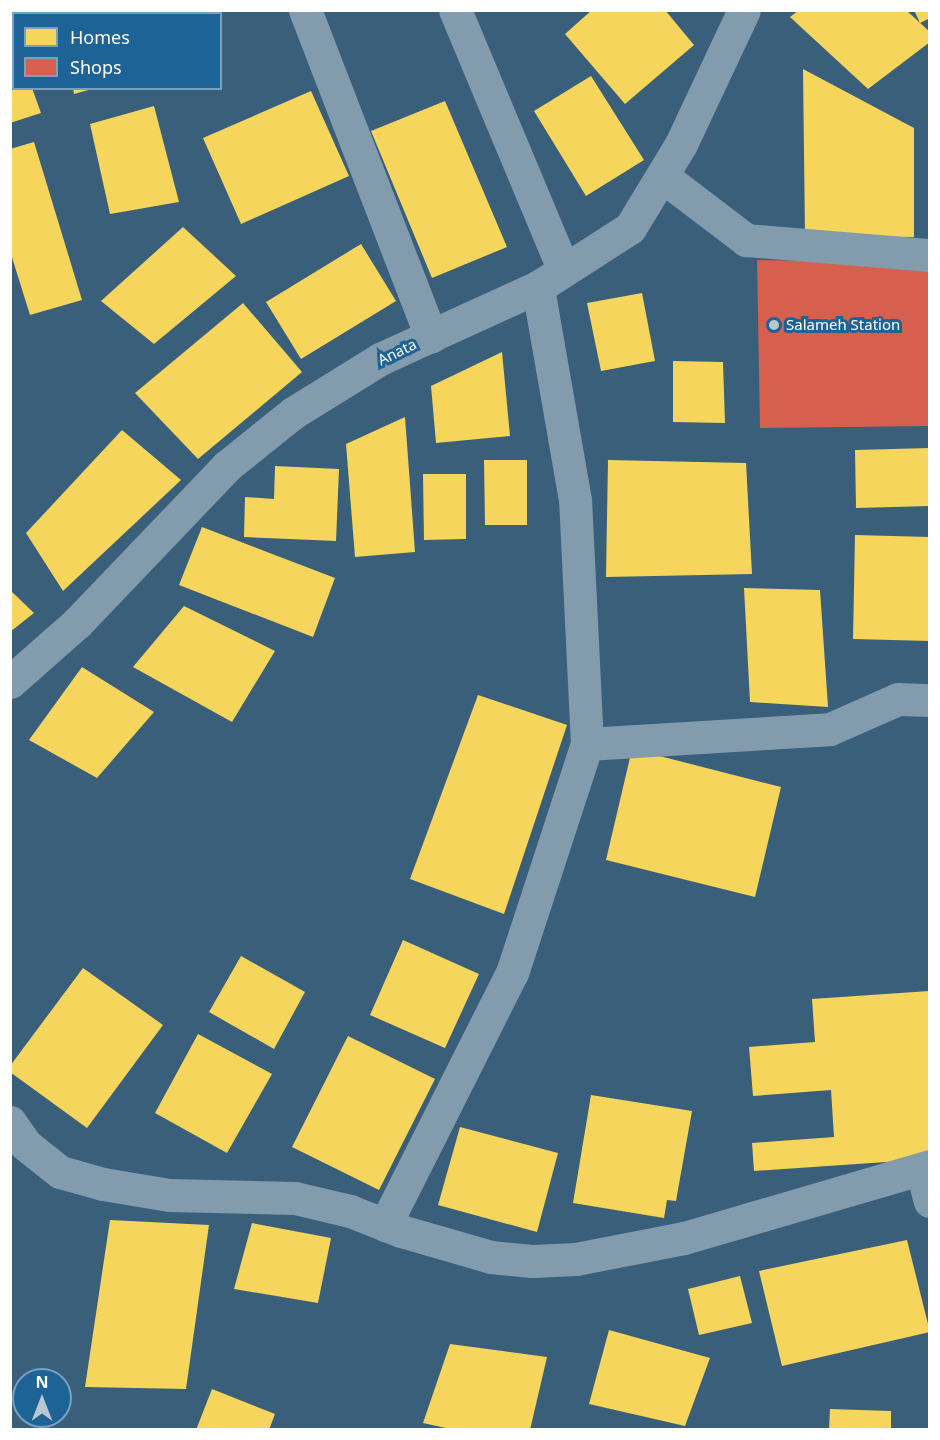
<!DOCTYPE html>
<html>
<head>
<meta charset="utf-8">
<style>
  body { margin:0 }
  #map { position:relative; width:940px; height:1440px; overflow:hidden; background:#395f7a; font-family:"Noto Sans",sans-serif }
  div>[style] { position:absolute }
  .homes>* { inset:0; background:#f6d55c }
  .shops>* { inset:0; background:#d6604d }
  .minor>* { height:33px; margin:-16.5px; padding:0 16.5px; transform-origin:16.5px; border-radius:16.5px; background:#829bad }
  .dots>* { width:16px; height:16px; translate:-50% -50%; box-sizing:border-box; border:3px solid #1e6395; border-radius:50% }
  span { translate:-50% -50%; white-space:nowrap; text-align:center; line-height:1.15; -webkit-text-stroke:6px #1e6395; paint-order:stroke }
  .poi-label { font-size:15px; color:#fff }
  .left { translate:0 -50%; text-align:left }
  .street-label { font-size:15px; color:#fff }
  .frame { position:absolute; inset:0; border:12px solid #fff; pointer-events:none }
  .legend { position:absolute; left:12px; top:12px; width:210px; height:78px; box-sizing:border-box; background:#1e6395; border:2px solid #78a1bf; margin:0; padding:8px 10px; list-style:none; font-size:18px; color:#fff }
  .legend li { display:flex; align-items:center; gap:12px; height:30px }
  .legend b { width:30px; border:2px solid #78a1bf }
  .north { position:absolute; left:12px; top:1368px; width:60px; height:60px; box-sizing:border-box; background:#1e6395; border:2px solid #78a1bf; border-radius:50%; rotate:0deg; font-size:16px; font-weight:700; line-height:24px; text-align:center; color:#fff }
  .north::after { content:''; display:block; margin:auto; width:21px; height:27px; background:#bac7d0; clip-path:polygon(50% 0,100% 100%,50% 72%,0 100%) }
</style>
</head>
<body>
<div id="map">
  <div class="homes">
    <i style="clip-path:polygon(58px 10px,132px 10px,133px 14px,58px 14px)"></i>
    <i style="clip-path:polygon(158px 10px,192px 10px,192px 11px,159px 14px)"></i>
    <i style="clip-path:polygon(592px 10px,665px 10px,694px 45px,625px 104px,565px 34px)"></i>
    <i style="clip-path:polygon(799px 10px,906px 10px,930px 32px,930px 42px,868px 89px,790px 17px)"></i>
    <i style="clip-path:polygon(914px 10px,930px 10px,930px 18px,920px 23px)"></i>
    <i style="clip-path:polygon(10px 24px,14px 88px,32px 88px,41px 113px,10px 123px)"></i>
    <i style="clip-path:polygon(803px 69px,914px 128px,914px 237px,805px 236px)"></i>
    <i style="clip-path:polygon(591px 76px,644px 160px,586px 196px,534px 111px)"></i>
    <i style="clip-path:polygon(73px 88px,92px 88px,92px 89px,74px 94px)"></i>
    <i style="clip-path:polygon(311px 91px,349px 176px,241px 224px,203px 138px)"></i>
    <i style="clip-path:polygon(445px 101px,507px 247px,432px 278px,371px 131px)"></i>
    <i style="clip-path:polygon(154px 106px,179px 202px,110px 214px,90px 124px)"></i>
    <i style="clip-path:polygon(34px 142px,82px 300px,30px 315px,10px 251px,10px 149px)"></i>
    <i style="clip-path:polygon(183px 227px,236px 276px,154px 344px,101px 301px)"></i>
    <i style="clip-path:polygon(361px 244px,396px 301px,301px 359px,266px 302px)"></i>
    <i style="clip-path:polygon(642px 293px,655px 361px,601px 371px,587px 303px)"></i>
    <i style="clip-path:polygon(243px 303px,302px 372px,198px 459px,135px 393px)"></i>
    <i style="clip-path:polygon(502px 352px,510px 436px,436px 443px,431px 386px)"></i>
    <i style="clip-path:polygon(673px 361px,723px 362px,725px 423px,673px 422px)"></i>
    <i style="clip-path:polygon(405px 417px,415px 552px,355px 557px,346px 444px)"></i>
    <i style="clip-path:polygon(122px 430px,181px 480px,63px 591px,26px 533px)"></i>
    <i style="clip-path:polygon(930px 448px,930px 506px,856px 508px,855px 450px)"></i>
    <i style="clip-path:polygon(484px 460px,527px 460px,527px 525px,485px 525px)"></i>
    <i style="clip-path:polygon(608px 460px,746px 463px,752px 574px,606px 577px)"></i>
    <i style="clip-path:polygon(275px 466px,339px 469px,336px 541px,244px 537px,245px 497px,274px 499px)"></i>
    <i style="clip-path:polygon(423px 474px,466px 474px,466px 539px,424px 540px)"></i>
    <i style="clip-path:polygon(202px 527px,335px 578px,313px 637px,179px 585px)"></i>
    <i style="clip-path:polygon(855px 535px,930px 537px,930px 641px,853px 639px)"></i>
    <i style="clip-path:polygon(744px 588px,820px 590px,828px 707px,750px 702px)"></i>
    <i style="clip-path:polygon(10px 590px,34px 613px,10px 632px)"></i>
    <i style="clip-path:polygon(184px 606px,275px 651px,232px 722px,133px 667px)"></i>
    <i style="clip-path:polygon(82px 667px,154px 712px,97px 778px,29px 740px)"></i>
    <i style="clip-path:polygon(478px 695px,567px 725px,504px 914px,410px 879px)"></i>
    <i style="clip-path:polygon(632px 749px,781px 787px,755px 897px,606px 860px)"></i>
    <i style="clip-path:polygon(403px 940px,479px 974px,445px 1048px,370px 1015px)"></i>
    <i style="clip-path:polygon(241px 956px,305px 992px,274px 1049px,209px 1012px)"></i>
    <i style="clip-path:polygon(83px 968px,163px 1025px,87px 1128px,10px 1072px,10px 1066px)"></i>
    <i style="clip-path:polygon(929px 991px,930px 1159px,754px 1171px,752px 1143px,834px 1137px,831px 1090px,753px 1096px,749px 1047px,815px 1042px,812px 999px)"></i>
    <i style="clip-path:polygon(198px 1034px,272px 1074px,227px 1153px,155px 1113px)"></i>
    <i style="clip-path:polygon(348px 1036px,435px 1079px,379px 1190px,292px 1147px)"></i>
    <i style="clip-path:polygon(591px 1095px,692px 1111px,676px 1201px,667px 1200px,664px 1218px,573px 1203px)"></i>
    <i style="clip-path:polygon(460px 1127px,558px 1153px,537px 1232px,438px 1205px)"></i>
    <i style="clip-path:polygon(110px 1220px,209px 1225px,186px 1389px,85px 1387px)"></i>
    <i style="clip-path:polygon(252px 1223px,331px 1238px,318px 1303px,234px 1289px)"></i>
    <i style="clip-path:polygon(907px 1240px,930px 1332px,782px 1366px,759px 1271px)"></i>
    <i style="clip-path:polygon(740px 1276px,752px 1323px,699px 1335px,688px 1289px)"></i>
    <i style="clip-path:polygon(609px 1330px,710px 1358px,685px 1426px,589px 1404px)"></i>
    <i style="clip-path:polygon(450px 1344px,547px 1357px,530px 1430px,455px 1430px,423px 1423px)"></i>
    <i style="clip-path:polygon(212px 1389px,275px 1414px,269px 1430px,196px 1430px)"></i>
    <i style="clip-path:polygon(830px 1409px,891px 1411px,891px 1430px,829px 1430px)"></i>
  </div>
  <div class="shops">
    <i style="clip-path:polygon(757px 260px,930px 263px,930px 426px,760px 428px)"></i>
  </div>
  <div class="minor">
    <i style="left:305px;top:10px;width:350px;rotate:68.9deg"></i>
    <i style="left:455px;top:10px;width:282px;rotate:67.3deg"></i>
    <i style="left:662px;top:176px;width:106px;rotate:37.3deg"></i>
    <i style="left:746px;top:240px;width:185px;rotate:4.7deg"></i>
    <i style="left:10px;top:682px;width:89px;rotate:-41.4deg"></i>
    <i style="left:77px;top:623px;width:217px;rotate:-46.3deg"></i>
    <i style="left:227px;top:466px;width:85px;rotate:-38.8deg"></i>
    <i style="left:293px;top:413px;width:102px;rotate:-31.8deg"></i>
    <i style="left:380px;top:359px;width:174px;rotate:-24.5deg"></i>
    <i style="left:538px;top:287px;width:109px;rotate:-32.7deg"></i>
    <i style="left:630px;top:228px;width:98px;rotate:-58.7deg"></i>
    <i style="left:681px;top:144px;width:148px;rotate:-64.8deg"></i>
    <i style="left:587px;top:744px;width:243px;rotate:-3.5deg"></i>
    <i style="left:830px;top:729px;width:74px;rotate:-23.8deg"></i>
    <i style="left:898px;top:699px;width:32px;rotate:2deg"></i>
    <i style="left:10px;top:1122px;width:28px;rotate:55deg"></i>
    <i style="left:26px;top:1145px;width:43px;rotate:38.5deg"></i>
    <i style="left:60px;top:1172px;width:45px;rotate:15.6deg"></i>
    <i style="left:103px;top:1184px;width:67px;rotate:9.5deg"></i>
    <i style="left:169px;top:1195px;width:126px;rotate:1.4deg"></i>
    <i style="left:295px;top:1198px;width:57px;rotate:13.3deg"></i>
    <i style="left:350px;top:1211px;width:55px;rotate:21.4deg"></i>
    <i style="left:401px;top:1231px;width:94px;rotate:16.1deg"></i>
    <i style="left:491px;top:1257px;width:41px;rotate:5.6deg"></i>
    <i style="left:532px;top:1261px;width:44px;rotate:-2.6deg"></i>
    <i style="left:576px;top:1259px;width:110px;rotate:-11deg"></i>
    <i style="left:684px;top:1238px;width:256px;rotate:-16.3deg"></i>
    <i style="left:922px;top:1170px;width:32px;rotate:76deg"></i>
    <i style="left:385px;top:1225px;width:282px;rotate:-63.3deg"></i>
    <i style="left:512px;top:973px;width:241px;rotate:-71.9deg"></i>
    <i style="left:587px;top:744px;width:244px;rotate:-92.8deg"></i>
    <i style="left:575px;top:500px;width:216px;rotate:-99.9deg"></i>
  </div>
  <div class="dots">
    <i style="left:774px;top:325px;background:#bac7d0"></i>
  </div>
  <div class="poi-label">
    <span class="left" style="left:786px;top:325px">Salameh Station</span>
  </div>
  <div class="street-label">
    <span style="left:397px;top:352px;rotate:-26deg">Anata</span>
  </div>
  <div class="frame"></div>
  <ul class="legend">
  <li><b style="height:16px;background:#f6d55c"></b>Homes</li>
  <li><b style="height:16px;background:#d6604d"></b>Shops</li>
  </ul>
  <div class="north">N</div>
</div>
</body>
</html>
